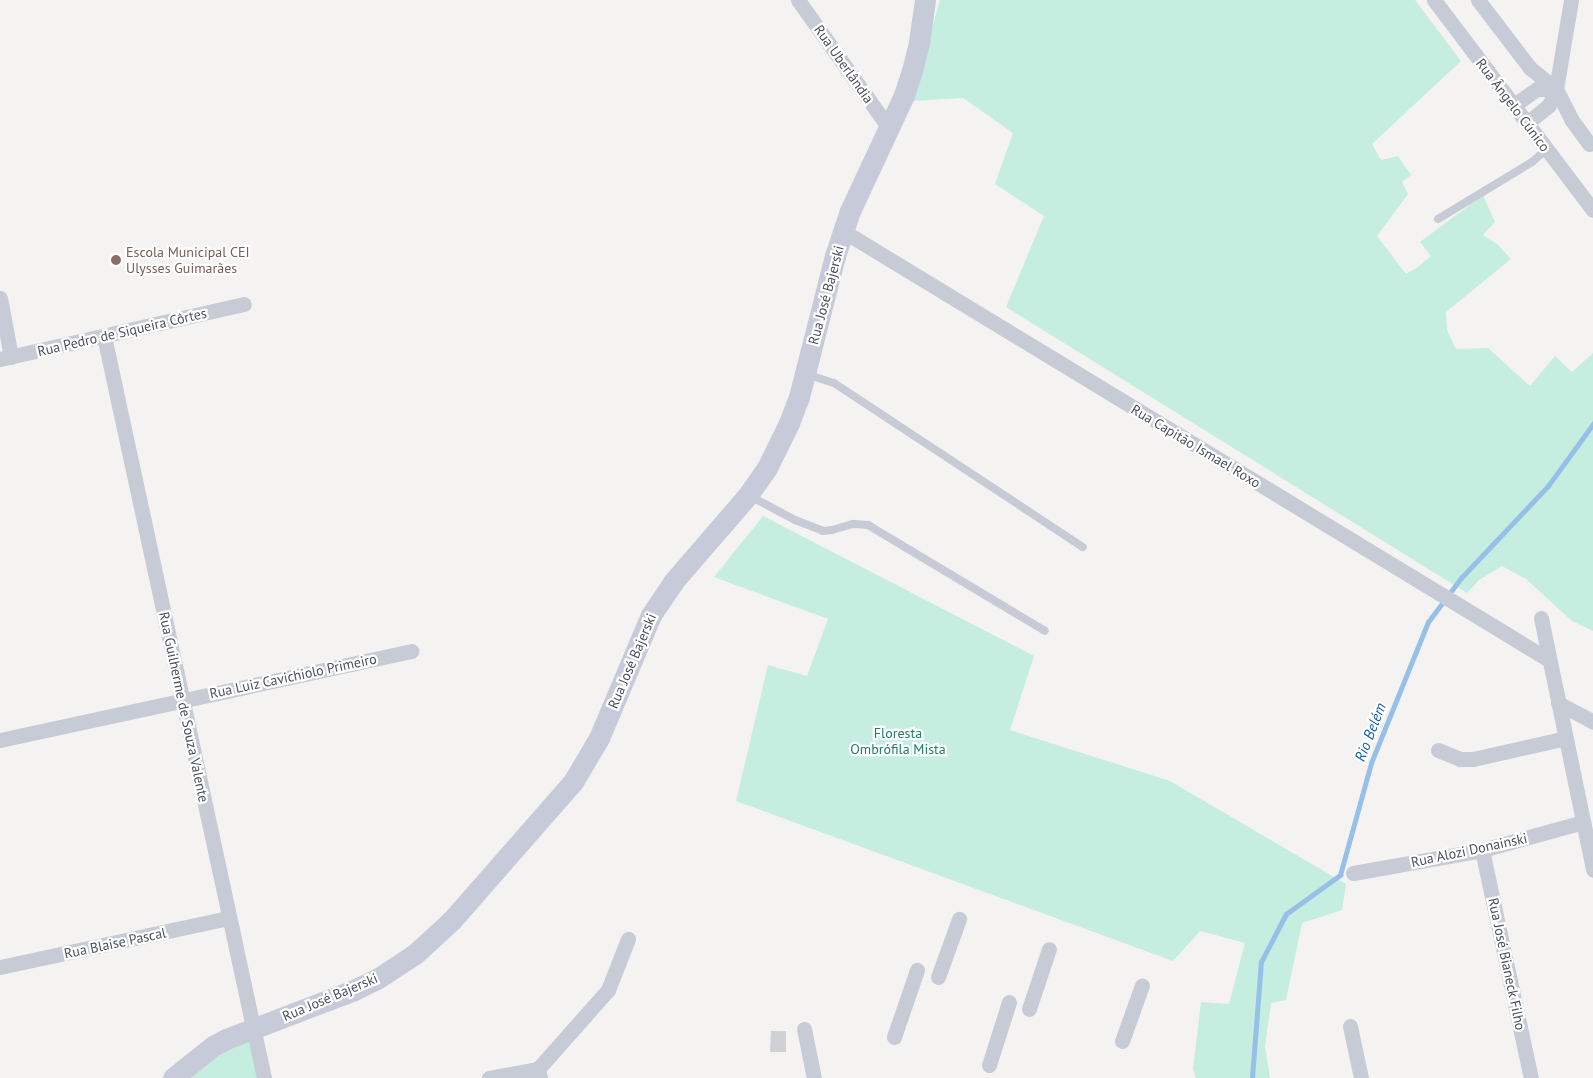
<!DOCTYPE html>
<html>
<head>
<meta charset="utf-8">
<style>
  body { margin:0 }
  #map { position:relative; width:1593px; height:1078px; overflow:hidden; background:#f4f3f2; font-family:"PT Sans",sans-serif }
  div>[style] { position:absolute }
  .green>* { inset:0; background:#c5ede0 }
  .stream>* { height:4.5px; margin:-2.25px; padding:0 2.25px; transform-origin:2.25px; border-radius:2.25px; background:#96c0e7 }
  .building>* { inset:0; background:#d0d1d6 }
  .lane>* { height:8px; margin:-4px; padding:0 4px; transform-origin:4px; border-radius:4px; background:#c7cbd5 }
  .street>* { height:15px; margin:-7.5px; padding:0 7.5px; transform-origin:7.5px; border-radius:7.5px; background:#c7cbd5 }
  .secondary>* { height:21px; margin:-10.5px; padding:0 10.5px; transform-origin:10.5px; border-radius:10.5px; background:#c7cad9 }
  .dots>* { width:14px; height:14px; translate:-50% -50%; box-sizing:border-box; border:2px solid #fff; border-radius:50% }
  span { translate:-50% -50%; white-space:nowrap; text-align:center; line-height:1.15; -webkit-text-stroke:4.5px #fff; paint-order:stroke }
  .street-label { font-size:14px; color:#4b505f }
  .education-label { font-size:14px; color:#785e54 }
  .left { translate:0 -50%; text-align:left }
  .park-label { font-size:14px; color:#1f7d68 }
  .water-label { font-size:15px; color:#1760a6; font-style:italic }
</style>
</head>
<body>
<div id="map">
  <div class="green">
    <i style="clip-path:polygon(940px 0,1415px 0,1461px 61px,1372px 144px,1381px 160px,1398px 156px,1411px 175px,1402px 182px,1408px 194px,1377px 236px,1406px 274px,1418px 267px,1431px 256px,1420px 242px,1483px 195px,1495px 222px,1483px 235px,1497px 244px,1511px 259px,1446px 312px,1447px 330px,1456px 349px,1488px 348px,1530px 386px,1555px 356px,1572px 372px,1593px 353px,1593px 631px,1572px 621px,1526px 579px,1502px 566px,1479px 580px,1467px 593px,1006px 307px,1044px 216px,995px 184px,1013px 133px,963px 98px,911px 101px)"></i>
    <i style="clip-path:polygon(763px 516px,1034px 656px,1010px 730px,1170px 781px,1346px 884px,1342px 910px,1302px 923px,1286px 1000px,1271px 1003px,1265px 1047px,1270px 1078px,1196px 1078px,1193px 1069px,1201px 1002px,1229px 1004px,1245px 943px,1200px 931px,1173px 961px,736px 801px,768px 665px,807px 676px,828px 619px,714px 577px)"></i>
    <i style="clip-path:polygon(249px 1036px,258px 1078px,184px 1078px,199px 1065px)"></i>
  </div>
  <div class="stream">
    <i style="left:1252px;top:1078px;width:116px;rotate:-85.6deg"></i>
    <i style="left:1261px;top:962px;width:54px;rotate:-62.5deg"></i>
    <i style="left:1286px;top:914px;width:67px;rotate:-35.8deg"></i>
    <i style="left:1340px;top:875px;width:116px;rotate:-74.5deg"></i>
    <i style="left:1371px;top:763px;width:152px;rotate:-68deg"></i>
    <i style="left:1428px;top:622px;width:55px;rotate:-53.1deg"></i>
    <i style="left:1461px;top:578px;width:127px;rotate:-46.6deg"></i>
    <i style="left:1548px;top:486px;width:77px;rotate:-54deg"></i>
  </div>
  <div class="building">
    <i style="clip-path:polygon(771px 1031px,786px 1031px,786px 1052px,770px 1052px)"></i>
  </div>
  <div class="lane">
    <i style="left:1438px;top:219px;width:110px;rotate:-31.2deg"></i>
    <i style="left:1532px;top:162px;width:20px;rotate:-41deg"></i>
    <i style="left:806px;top:374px;width:29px;rotate:18deg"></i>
    <i style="left:834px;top:383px;width:298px;rotate:33.4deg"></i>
    <i style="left:750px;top:496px;width:51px;rotate:28.1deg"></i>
    <i style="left:795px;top:520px;width:30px;rotate:21deg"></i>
    <i style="left:823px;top:531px;width:9px;rotate:-6deg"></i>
    <i style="left:832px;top:530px;width:22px;rotate:-16deg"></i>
    <i style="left:853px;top:524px;width:15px;rotate:4deg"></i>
    <i style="left:868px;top:525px;width:206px;rotate:30.9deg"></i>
  </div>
  <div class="street">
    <i style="left:798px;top:0;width:157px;rotate:54.6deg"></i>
    <i style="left:1434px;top:0;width:263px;rotate:52.9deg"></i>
    <i style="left:1478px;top:0;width:86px;rotate:52.6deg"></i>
    <i style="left:1530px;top:68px;width:33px;rotate:39deg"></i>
    <i style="left:1556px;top:89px;width:34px;rotate:63deg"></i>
    <i style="left:1571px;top:119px;width:31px;rotate:54deg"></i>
    <i style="left:1514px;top:105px;width:28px;rotate:-35deg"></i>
    <i style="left:1537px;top:89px;width:19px"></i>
    <i style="left:1527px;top:123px;width:28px;rotate:-39deg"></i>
    <i style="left:1549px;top:105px;width:17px;rotate:-66deg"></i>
    <i style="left:1556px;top:89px;width:90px;rotate:-80.4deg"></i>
    <i style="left:843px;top:231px;width:826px;rotate:31.28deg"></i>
    <i style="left:0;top:298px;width:60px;rotate:79.4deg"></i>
    <i style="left:104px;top:336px;width:759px;rotate:77.83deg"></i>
    <i style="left:0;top:359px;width:250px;rotate:-12.7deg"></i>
    <i style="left:1541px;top:618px;width:257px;rotate:78.3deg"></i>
    <i style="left:1558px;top:703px;width:40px;rotate:28deg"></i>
    <i style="left:0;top:740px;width:421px;rotate:-12.2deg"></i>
    <i style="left:1438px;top:750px;width:24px;rotate:22deg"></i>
    <i style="left:1460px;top:759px;width:13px"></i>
    <i style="left:1473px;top:759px;width:95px;rotate:-12.7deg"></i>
    <i style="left:1482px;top:850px;width:233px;rotate:77.9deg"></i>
    <i style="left:1353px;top:873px;width:131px;rotate:-10.1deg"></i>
    <i style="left:1482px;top:850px;width:105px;rotate:-15.5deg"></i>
    <i style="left:0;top:967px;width:234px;rotate:-12.1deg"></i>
    <i style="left:938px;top:977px;width:62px;rotate:-70.1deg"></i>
    <i style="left:1029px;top:1009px;width:63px;rotate:-71.6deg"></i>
    <i style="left:1350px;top:1026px;width:53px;rotate:78.1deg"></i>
    <i style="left:804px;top:1029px;width:50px;rotate:78.5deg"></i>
    <i style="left:894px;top:1037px;width:71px;rotate:-71.1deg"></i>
    <i style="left:1122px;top:1041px;width:59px;rotate:-70.3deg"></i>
    <i style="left:989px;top:1065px;width:66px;rotate:-72.4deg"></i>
    <i style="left:489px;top:1078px;width:50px;rotate:-10.4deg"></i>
    <i style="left:540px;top:1078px;width:9px;rotate:-103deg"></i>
    <i style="left:538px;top:1069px;width:106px;rotate:-48.5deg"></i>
    <i style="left:608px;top:990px;width:55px;rotate:-68.6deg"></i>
  </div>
  <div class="secondary">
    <i style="left:173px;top:1078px;width:51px;rotate:-38.7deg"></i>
    <i style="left:213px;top:1046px;width:15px;rotate:-28deg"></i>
    <i style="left:226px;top:1039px;width:137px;rotate:-20.9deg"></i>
    <i style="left:354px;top:990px;width:25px;rotate:-26deg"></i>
    <i style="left:377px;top:979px;width:45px;rotate:-33.3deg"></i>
    <i style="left:415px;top:954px;width:50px;rotate:-42.6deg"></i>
    <i style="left:452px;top:920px;width:184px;rotate:-48.8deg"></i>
    <i style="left:573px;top:782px;width:51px;rotate:-59.4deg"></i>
    <i style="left:599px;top:738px;width:134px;rotate:-67.1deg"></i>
    <i style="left:651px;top:615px;width:40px;rotate:-56deg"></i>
    <i style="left:673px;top:582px;width:115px;rotate:-49.2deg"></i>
    <i style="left:748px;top:495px;width:33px;rotate:-55deg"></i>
    <i style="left:767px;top:468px;width:50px;rotate:-63.9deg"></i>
    <i style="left:789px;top:423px;width:28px;rotate:-69deg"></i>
    <i style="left:799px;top:397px;width:146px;rotate:-75.7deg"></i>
    <i style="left:835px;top:256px;width:47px;rotate:-71.6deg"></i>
    <i style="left:850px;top:211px;width:128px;rotate:-65deg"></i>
    <i style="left:904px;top:95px;width:25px;rotate:-72deg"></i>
    <i style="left:912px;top:71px;width:30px;rotate:-76deg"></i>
    <i style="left:919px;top:42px;width:42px;rotate:-81.9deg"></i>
  </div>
  <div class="dots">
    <i style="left:116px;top:260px;background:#8d6e63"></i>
  </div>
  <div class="street-label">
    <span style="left:844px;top:64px;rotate:55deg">Rua Uberlândia</span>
    <span style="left:1513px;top:105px;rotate:53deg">Rua Ângelo Cúnico</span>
    <span style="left:826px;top:295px;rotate:-75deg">Rua José Bajerski</span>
    <span style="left:122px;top:332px;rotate:-13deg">Rua Pedro de Siqueira Côrtes</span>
    <span style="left:1196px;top:446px;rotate:31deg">Rua Capitão Ismael Roxo</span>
    <span style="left:632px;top:661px;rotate:-67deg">Rua José Bajerski</span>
    <span style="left:293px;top:676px;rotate:-12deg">Rua Luiz Cavichiolo Primeiro</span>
    <span style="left:184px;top:707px;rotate:78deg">Rua Guilherme de Souza Valente</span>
    <span style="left:1469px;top:850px;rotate:-12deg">Rua Alozi Donainski</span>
    <span style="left:115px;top:943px;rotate:-12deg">Rua Blaise Pascal</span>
    <span style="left:1507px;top:964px;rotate:78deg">Rua José Bianeck Filho</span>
    <span style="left:330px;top:997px;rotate:-23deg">Rua José Bajerski</span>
  </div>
  <div class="education-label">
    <span class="left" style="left:126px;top:260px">Escola Municipal CEI<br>Ulysses Guimarães</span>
  </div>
  <div class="park-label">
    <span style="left:898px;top:741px">Floresta<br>Ombrófila Mista</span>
  </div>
  <div class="water-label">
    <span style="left:1370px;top:732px;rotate:-69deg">Rio Belém</span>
  </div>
</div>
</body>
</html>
